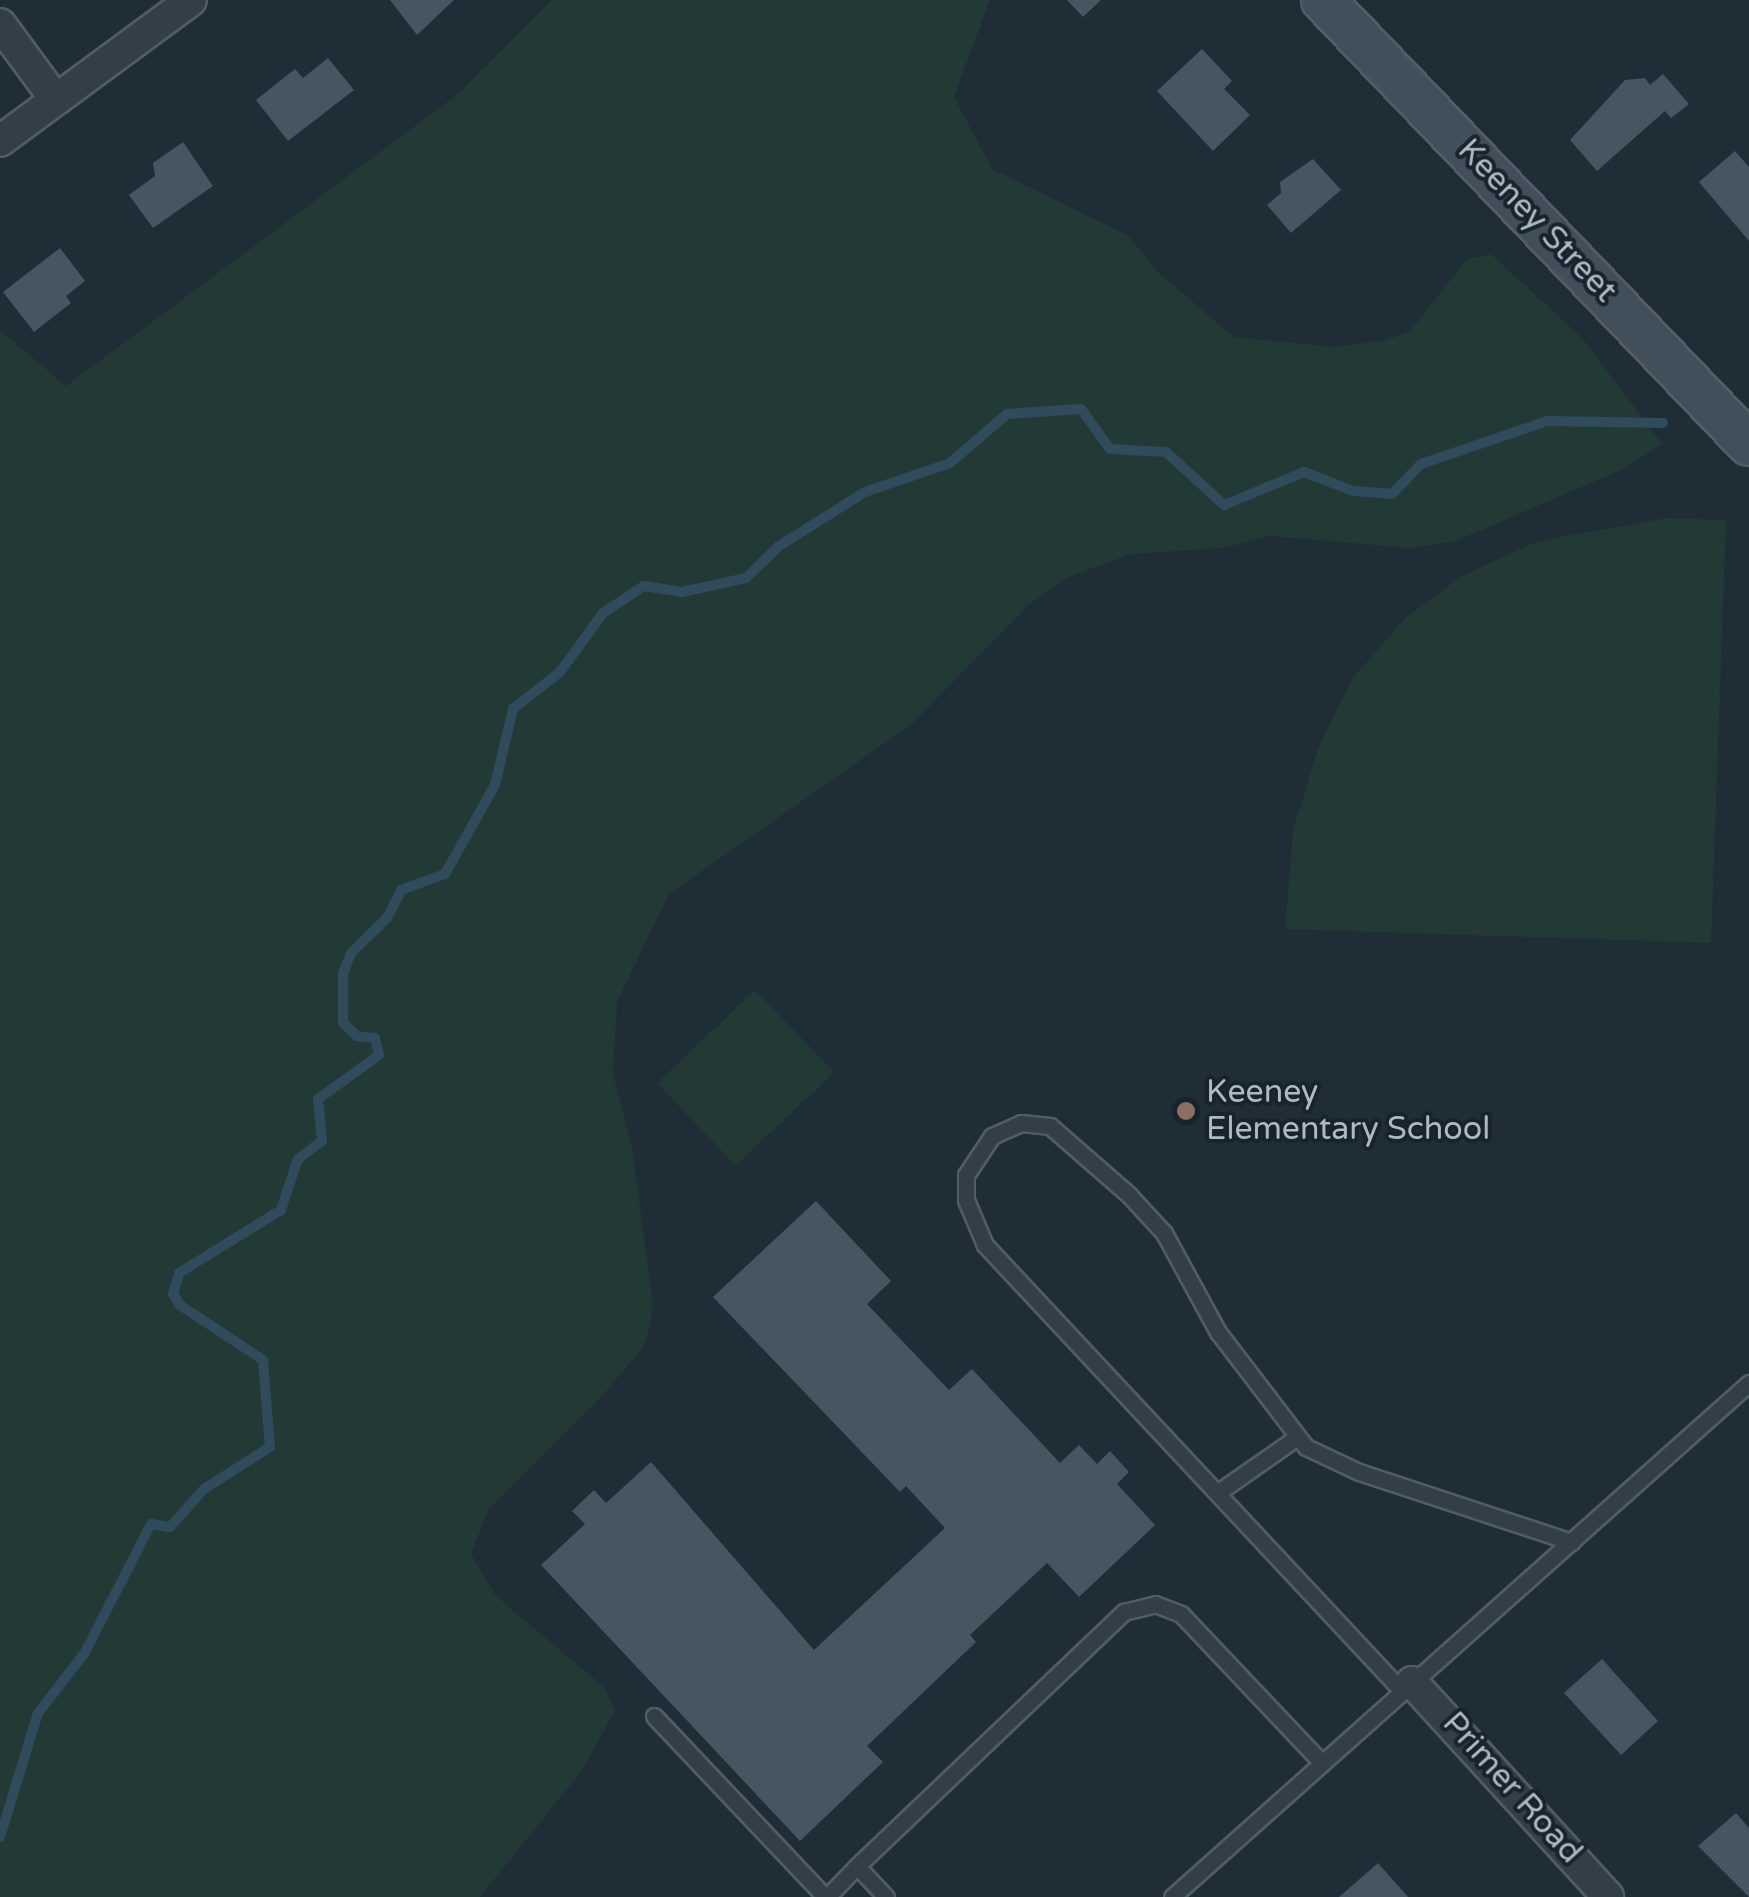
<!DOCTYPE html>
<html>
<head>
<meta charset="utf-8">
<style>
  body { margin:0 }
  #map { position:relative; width:1749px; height:1897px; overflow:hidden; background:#1f2d36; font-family:"Varela Round",sans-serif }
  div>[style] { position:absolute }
  .green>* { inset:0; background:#223936 }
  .stream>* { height:10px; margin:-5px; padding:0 5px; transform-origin:5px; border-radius:5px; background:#304b5c }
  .building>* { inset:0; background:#455660 }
  .roads { filter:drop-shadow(2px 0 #505d65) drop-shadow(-2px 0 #505d65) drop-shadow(0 2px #505d65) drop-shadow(0 -2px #505d65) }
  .service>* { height:15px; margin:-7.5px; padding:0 7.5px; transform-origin:7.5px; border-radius:7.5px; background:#323f47 }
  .minor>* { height:30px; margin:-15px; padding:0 15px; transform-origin:15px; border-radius:15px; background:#323f47 }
  .secondary>* { height:42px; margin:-21px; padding:0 21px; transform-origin:21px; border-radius:21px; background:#404f5a }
  .dots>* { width:28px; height:28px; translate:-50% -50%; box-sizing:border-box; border:5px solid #18242b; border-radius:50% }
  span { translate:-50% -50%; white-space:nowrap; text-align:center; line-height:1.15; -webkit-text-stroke:8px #18242b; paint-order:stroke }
  .street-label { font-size:32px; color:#acbac4 }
  .poi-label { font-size:32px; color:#acbac4 }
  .left { translate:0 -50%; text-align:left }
</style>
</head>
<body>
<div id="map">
  <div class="green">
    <i style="clip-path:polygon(552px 0,990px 0,954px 97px,992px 169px,1127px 235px,1159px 273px,1234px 337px,1336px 347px,1386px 340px,1410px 331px,1467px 259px,1491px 254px,1583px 339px,1662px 444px,1621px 470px,1456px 541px,1410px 548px,1270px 536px,1224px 548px,1131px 554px,1066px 578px,1027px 606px,912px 724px,669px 894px,617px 1002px,613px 1074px,632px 1148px,653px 1303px,650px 1327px,642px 1349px,595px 1404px,488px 1511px,471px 1554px,496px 1596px,605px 1688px,615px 1711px,581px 1772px,480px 1897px,0 1897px,0 330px,66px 386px,454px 97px)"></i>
    <i style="clip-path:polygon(1667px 518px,1726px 520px,1711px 943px,1285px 929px,1293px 830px,1319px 746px,1352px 679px,1405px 618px,1462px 576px,1538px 541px)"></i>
    <i style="clip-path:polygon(755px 990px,834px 1072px,736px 1166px,657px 1083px)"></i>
  </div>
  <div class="stream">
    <i style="left:0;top:1837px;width:130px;rotate:-73deg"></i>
    <i style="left:38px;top:1713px;width:75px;rotate:-52.1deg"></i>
    <i style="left:84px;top:1654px;width:146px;rotate:-62.7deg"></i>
    <i style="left:151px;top:1524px;width:19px;rotate:9deg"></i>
    <i style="left:170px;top:1527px;width:51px;rotate:-48.2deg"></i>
    <i style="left:204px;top:1489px;width:78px;rotate:-32.5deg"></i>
    <i style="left:270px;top:1447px;width:87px;rotate:-94.6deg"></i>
    <i style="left:263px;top:1360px;width:100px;rotate:-146.5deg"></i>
    <i style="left:180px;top:1305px;width:13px;rotate:-122deg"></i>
    <i style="left:173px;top:1294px;width:22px;rotate:-74deg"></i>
    <i style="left:179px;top:1273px;width:120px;rotate:-31.7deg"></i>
    <i style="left:281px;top:1210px;width:54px;rotate:-71.6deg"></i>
    <i style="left:298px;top:1159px;width:30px;rotate:-37deg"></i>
    <i style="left:322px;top:1141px;width:42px;rotate:-95.4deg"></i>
    <i style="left:318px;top:1099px;width:75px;rotate:-35.8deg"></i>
    <i style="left:379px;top:1055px;width:17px;rotate:-103deg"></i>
    <i style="left:375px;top:1038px;width:18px;rotate:-174deg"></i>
    <i style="left:357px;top:1036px;width:19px;rotate:-137deg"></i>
    <i style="left:343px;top:1023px;width:50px;rotate:-90deg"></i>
    <i style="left:343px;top:973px;width:22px;rotate:-68deg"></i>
    <i style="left:351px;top:953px;width:50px;rotate:-44.2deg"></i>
    <i style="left:387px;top:918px;width:31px;rotate:-63deg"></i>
    <i style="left:401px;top:890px;width:47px;rotate:-20deg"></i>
    <i style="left:445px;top:874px;width:102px;rotate:-60.7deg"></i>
    <i style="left:495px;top:785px;width:78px;rotate:-76.7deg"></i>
    <i style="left:513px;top:709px;width:60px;rotate:-38.2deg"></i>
    <i style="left:560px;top:672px;width:73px;rotate:-53.9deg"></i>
    <i style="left:603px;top:613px;width:49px;rotate:-33.4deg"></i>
    <i style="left:644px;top:586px;width:38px;rotate:9deg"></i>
    <i style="left:682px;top:592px;width:66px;rotate:-12.3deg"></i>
    <i style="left:746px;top:578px;width:46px;rotate:-44.1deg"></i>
    <i style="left:779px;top:546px;width:102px;rotate:-32.1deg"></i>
    <i style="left:865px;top:492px;width:90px;rotate:-18.8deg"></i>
    <i style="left:950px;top:463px;width:75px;rotate:-40.7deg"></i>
    <i style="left:1007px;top:414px;width:74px;rotate:-3.9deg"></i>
    <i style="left:1081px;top:409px;width:49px;rotate:54.1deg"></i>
    <i style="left:1110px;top:449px;width:56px;rotate:3.1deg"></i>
    <i style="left:1166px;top:452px;width:79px;rotate:42.4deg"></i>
    <i style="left:1224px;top:505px;width:87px;rotate:-22.4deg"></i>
    <i style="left:1304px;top:472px;width:53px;rotate:21.2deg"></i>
    <i style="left:1353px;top:491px;width:39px;rotate:4deg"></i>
    <i style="left:1392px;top:494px;width:42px;rotate:-46deg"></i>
    <i style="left:1421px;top:464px;width:133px;rotate:-18.8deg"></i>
    <i style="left:1547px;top:421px;width:116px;rotate:1deg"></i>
  </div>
  <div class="building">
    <i style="clip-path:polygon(390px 0,454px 0,417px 35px)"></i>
    <i style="clip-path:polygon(1067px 0,1101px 0,1083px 17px)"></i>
    <i style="clip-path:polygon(1202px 49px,1232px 81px,1224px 89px,1250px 115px,1213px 151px,1157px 91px)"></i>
    <i style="clip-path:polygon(328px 58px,354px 90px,288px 141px,256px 100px,295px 69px,303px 78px)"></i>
    <i style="clip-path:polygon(1663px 74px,1689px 104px,1671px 118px,1665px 111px,1597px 171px,1570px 140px,1625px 80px,1645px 78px,1650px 85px)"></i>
    <i style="clip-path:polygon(183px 142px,213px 186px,153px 228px,129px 195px,155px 176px,153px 163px)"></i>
    <i style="clip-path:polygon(1735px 151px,1749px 167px,1749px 241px,1699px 182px)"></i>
    <i style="clip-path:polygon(1313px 159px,1341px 190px,1291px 233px,1267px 205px,1281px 193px,1280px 182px)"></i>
    <i style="clip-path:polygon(60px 248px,85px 281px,66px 296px,71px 303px,34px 332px,3px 292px)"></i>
    <i style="clip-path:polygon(816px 1201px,891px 1281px,867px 1304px,949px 1390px,972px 1369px,1060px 1463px,1079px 1445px,1097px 1464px,1110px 1451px,1129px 1472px,1117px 1484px,1155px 1525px,1079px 1597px,1047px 1563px,970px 1635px,976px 1642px,867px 1746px,883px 1762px,800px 1841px,541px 1565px,585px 1524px,572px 1511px,594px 1490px,606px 1503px,651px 1462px,814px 1650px,945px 1528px,906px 1486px,900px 1492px,713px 1297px)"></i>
    <i style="clip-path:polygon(1602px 1659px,1658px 1721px,1621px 1755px,1564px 1693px)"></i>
    <i style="clip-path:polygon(1736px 1813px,1749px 1828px,1749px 1897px,1698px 1846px)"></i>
    <i style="clip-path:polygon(1378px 1863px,1408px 1897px,1339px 1897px)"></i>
  </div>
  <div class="roads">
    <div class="service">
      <i style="left:1220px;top:1491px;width:94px;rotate:-35deg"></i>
      <i style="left:1402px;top:1691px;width:611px;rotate:-133.08deg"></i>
      <i style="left:985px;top:1245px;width:49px;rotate:-112.9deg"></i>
      <i style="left:966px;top:1200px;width:25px;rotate:-90deg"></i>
      <i style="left:966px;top:1175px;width:47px;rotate:-56.3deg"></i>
      <i style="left:992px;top:1136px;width:32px;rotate:-24deg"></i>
      <i style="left:1021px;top:1123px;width:29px;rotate:6deg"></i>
      <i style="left:1050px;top:1126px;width:105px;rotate:41.1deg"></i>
      <i style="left:1129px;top:1195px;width:52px;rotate:47.4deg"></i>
      <i style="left:1164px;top:1233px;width:113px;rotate:61.4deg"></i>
      <i style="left:1218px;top:1332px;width:145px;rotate:52.6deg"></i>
      <i style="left:1306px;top:1447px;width:59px;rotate:25.3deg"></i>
      <i style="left:1359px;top:1472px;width:224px;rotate:18.2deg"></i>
      <i style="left:654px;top:1716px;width:249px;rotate:46.6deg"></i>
      <i style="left:827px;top:1897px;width:43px;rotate:-45.9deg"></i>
      <i style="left:886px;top:1897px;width:42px;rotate:-133.1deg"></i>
      <i style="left:857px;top:1866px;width:369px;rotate:-43.6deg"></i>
      <i style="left:1124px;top:1612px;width:32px;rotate:-14deg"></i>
      <i style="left:1155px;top:1604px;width:28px;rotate:21deg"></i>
      <i style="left:1181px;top:1614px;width:204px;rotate:46.6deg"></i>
      <i style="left:1172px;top:1897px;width:773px;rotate:-41.7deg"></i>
    </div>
    <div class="minor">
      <i style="left:0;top:24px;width:94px;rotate:53.6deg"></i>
      <i style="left:0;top:141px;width:237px;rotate:-36.4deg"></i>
      <i style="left:1412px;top:1682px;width:291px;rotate:47.6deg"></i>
    </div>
    <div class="secondary">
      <i style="left:1323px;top:0;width:615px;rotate:46.19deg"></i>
    </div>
  </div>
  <div class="dots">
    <i style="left:1186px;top:1111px;background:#8d6e63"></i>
  </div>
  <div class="street-label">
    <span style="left:1537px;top:221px;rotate:46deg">Keeney Street</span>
    <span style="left:1512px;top:1788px;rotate:48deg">Primer Road</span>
  </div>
  <div class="poi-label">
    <span class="left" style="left:1206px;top:1111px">Keeney<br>Elementary School</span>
  </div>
</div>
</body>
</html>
